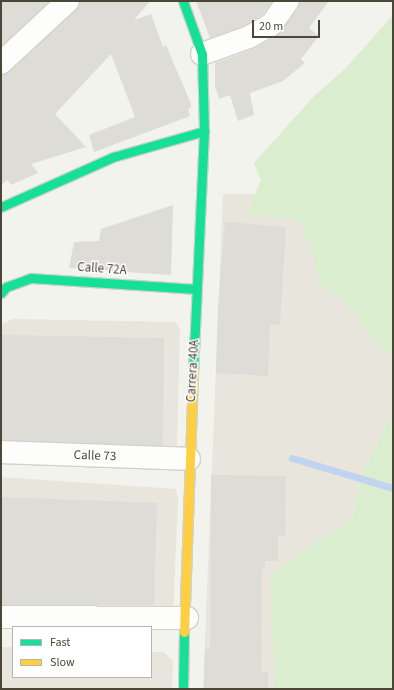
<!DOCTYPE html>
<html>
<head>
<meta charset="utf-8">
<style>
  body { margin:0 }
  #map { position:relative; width:394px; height:690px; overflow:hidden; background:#f3f3ee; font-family:"Source Sans 3",sans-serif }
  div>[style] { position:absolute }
  .residential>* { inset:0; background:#e7e5dc }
  .green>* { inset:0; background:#dbedcf }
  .stream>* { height:7px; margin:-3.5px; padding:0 3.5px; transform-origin:3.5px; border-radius:3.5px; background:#c0d3ef }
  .building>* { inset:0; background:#dddcd6 }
  .roads { filter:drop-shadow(1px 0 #d1d1cb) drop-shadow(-1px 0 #d1d1cb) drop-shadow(0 1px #d1d1cb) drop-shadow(0 -1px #d1d1cb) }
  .street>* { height:22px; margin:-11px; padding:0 11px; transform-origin:11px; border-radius:11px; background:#fdfdfc }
  .fast>* { height:9px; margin:-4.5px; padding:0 4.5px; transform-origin:4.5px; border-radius:4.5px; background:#16e098 }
  .slow>* { height:9px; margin:-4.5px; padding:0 4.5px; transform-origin:4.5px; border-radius:4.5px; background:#ffcf43 }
  span { translate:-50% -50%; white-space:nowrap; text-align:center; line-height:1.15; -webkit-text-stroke:3px #fff; paint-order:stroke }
  .street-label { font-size:13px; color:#4a4739 }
  .frame { position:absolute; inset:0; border:2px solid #4a4739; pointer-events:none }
  .legend { position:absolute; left:12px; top:626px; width:140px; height:52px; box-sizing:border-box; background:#fff; border:1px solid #b7b5b0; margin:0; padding:5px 7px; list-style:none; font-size:12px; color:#4a4739 }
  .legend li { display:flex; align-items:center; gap:8px; height:20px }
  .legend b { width:20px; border:1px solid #b7b5b0 }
  .scale { position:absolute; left:252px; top:20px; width:68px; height:18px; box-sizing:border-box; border:2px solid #4a4739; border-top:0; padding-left:5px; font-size:12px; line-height:14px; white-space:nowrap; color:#4a4739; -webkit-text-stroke:3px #fff; paint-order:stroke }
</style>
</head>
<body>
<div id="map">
  <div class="residential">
    <i style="clip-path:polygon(223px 194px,255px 194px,247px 213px,298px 220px,310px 244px,319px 282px,346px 304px,372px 338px,393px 357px,393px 412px,360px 478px,353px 519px,313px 543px,275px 673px,275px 689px,203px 689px)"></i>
    <i style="clip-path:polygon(14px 319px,175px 322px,180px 329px,177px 445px,174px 451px,1px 449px,1px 324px)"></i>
    <i style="clip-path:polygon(1px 477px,176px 489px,178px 499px,173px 617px,1px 621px)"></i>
    <i style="clip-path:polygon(1px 647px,13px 647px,13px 677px,151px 677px,151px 652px,163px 652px,173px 660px,172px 689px,1px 689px)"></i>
  </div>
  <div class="green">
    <i style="clip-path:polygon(393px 15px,393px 357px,372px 338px,346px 304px,319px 282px,310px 244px,298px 220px,247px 213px,261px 180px,254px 163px,315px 95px,345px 69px)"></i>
    <i style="clip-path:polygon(393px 412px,393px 689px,275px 689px,270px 576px,313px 543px,353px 519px,360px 478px)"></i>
  </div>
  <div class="stream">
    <i style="left:292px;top:458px;width:105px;rotate:16.5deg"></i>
  </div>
  <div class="building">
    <i style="clip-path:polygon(1px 1px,50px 1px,1px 46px)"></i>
    <i style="clip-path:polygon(80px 1px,150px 1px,134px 20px,151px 14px,163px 47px,166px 45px,191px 104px,191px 108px,188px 109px,190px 116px,94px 152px,89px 135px,135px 117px,111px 54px,55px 114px,86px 147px,31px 164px,38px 173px,11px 185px,8px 180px,1px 185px,1px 75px,9px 72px,76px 10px)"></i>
    <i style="clip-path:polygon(196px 1px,273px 1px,262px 15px,244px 26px,210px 38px)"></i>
    <i style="clip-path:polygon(300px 1px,329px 1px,309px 28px,319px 36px,301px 59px,305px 63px,283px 81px,250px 93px,254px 115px,238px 121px,230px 95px,219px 99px,215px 86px,215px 63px,253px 49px,277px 36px,298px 8px)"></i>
    <i style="clip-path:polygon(173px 205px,171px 275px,69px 268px,74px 242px,99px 241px,101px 229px)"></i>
    <i style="clip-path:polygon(225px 222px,286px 227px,280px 325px,270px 324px,268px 376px,216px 373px,218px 306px)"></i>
    <i style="clip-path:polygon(1px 335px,164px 338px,163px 446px,1px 440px)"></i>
    <i style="clip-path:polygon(211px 475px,286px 476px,285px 536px,278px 536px,278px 561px,265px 561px,265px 569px,262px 569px,261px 672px,268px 672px,268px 689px,204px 689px,205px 649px,210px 649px)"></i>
    <i style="clip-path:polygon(1px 497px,157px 503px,154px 605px,1px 605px)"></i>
  </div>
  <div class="roads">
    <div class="street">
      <i style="left:202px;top:54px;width:50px;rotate:-19.9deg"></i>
      <i style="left:249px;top:37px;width:25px;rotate:-29deg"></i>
      <i style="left:271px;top:25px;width:29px;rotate:-55deg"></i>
      <i style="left:1px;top:63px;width:91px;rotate:-42.8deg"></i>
      <i style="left:1px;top:452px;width:188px;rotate:2.1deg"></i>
      <i style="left:1px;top:617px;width:186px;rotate:0.3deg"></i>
    </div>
    <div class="fast">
      <i style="left:183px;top:1px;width:56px;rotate:70.3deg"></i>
      <i style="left:202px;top:54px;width:77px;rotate:88.5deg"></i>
      <i style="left:204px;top:131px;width:239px;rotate:92.6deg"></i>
      <i style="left:1px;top:207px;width:123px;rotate:-24.1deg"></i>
      <i style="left:113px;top:157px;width:95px;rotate:-15.9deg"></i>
      <i style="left:1px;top:293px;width:8px;rotate:-50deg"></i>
      <i style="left:6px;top:287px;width:27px;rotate:-20deg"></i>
      <i style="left:31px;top:278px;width:166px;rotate:3.8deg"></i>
      <i style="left:183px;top:689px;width:57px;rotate:-89deg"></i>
    </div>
    <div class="slow">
      <i style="left:184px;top:632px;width:262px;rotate:-88deg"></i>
    </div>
  </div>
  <div class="street-label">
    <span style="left:102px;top:269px;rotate:4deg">Calle 72A</span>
    <span style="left:193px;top:371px;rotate:-87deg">Carrera 40A</span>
    <span style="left:95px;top:456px;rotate:2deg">Calle 73</span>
  </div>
  <div class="frame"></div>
  <ul class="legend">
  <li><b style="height:5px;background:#16e098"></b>Fast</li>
  <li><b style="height:5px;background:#ffcf43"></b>Slow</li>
  </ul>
  <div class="scale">20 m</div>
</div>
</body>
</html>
